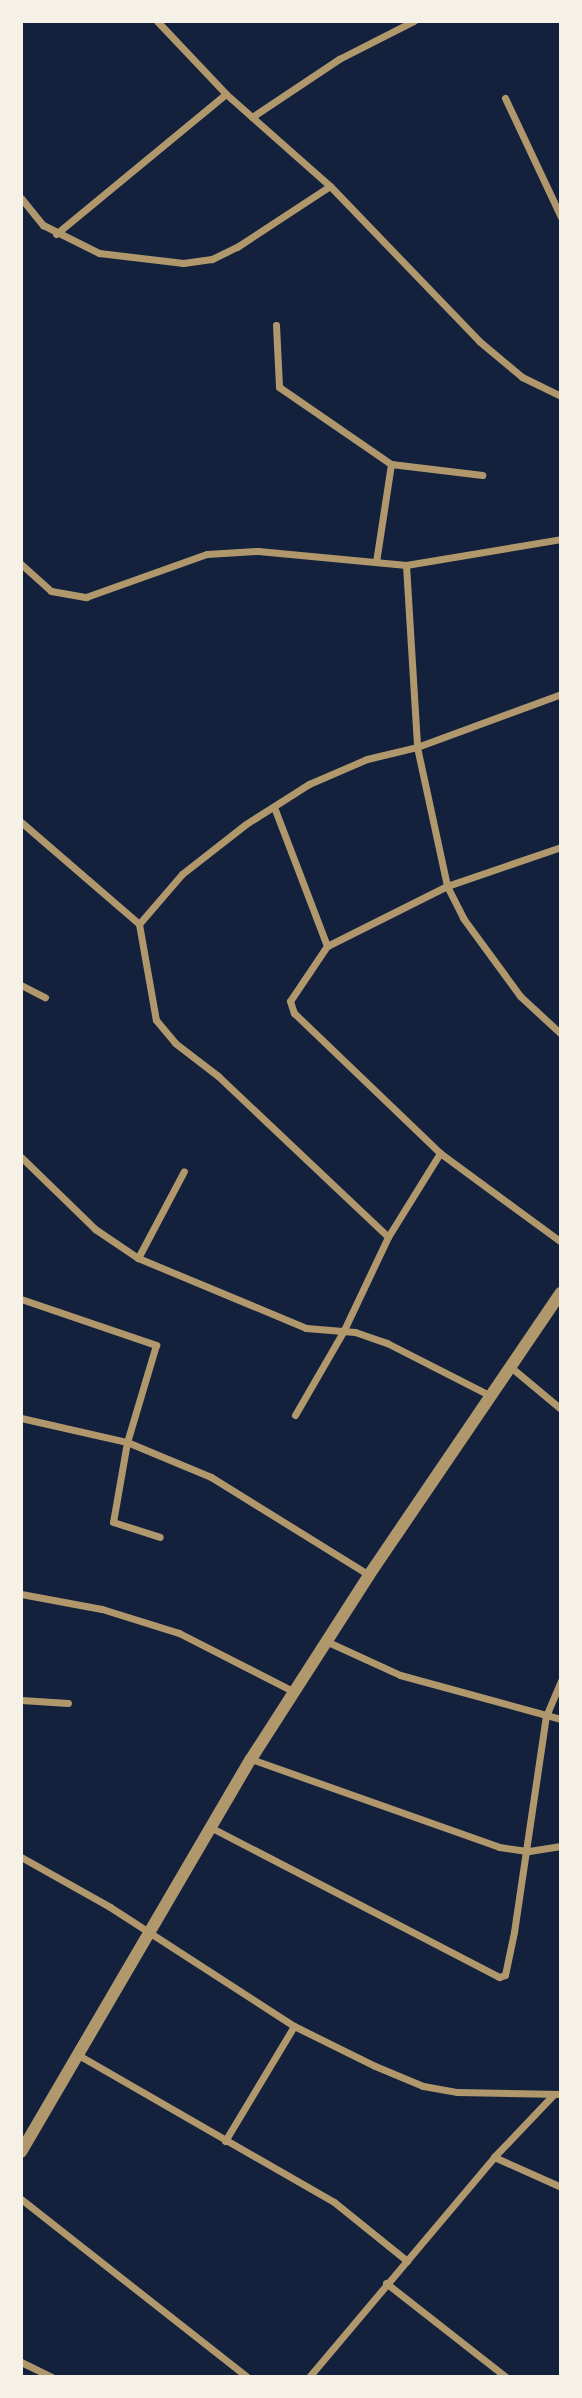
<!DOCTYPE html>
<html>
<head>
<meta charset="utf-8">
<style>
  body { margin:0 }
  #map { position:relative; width:582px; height:2398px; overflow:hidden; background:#14213d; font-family:"Golos Text",sans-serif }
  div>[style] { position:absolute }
  .minor>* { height:7px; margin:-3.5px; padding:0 3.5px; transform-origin:3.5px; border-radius:3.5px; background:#b1986c }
  .tertiary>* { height:12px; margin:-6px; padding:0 6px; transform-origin:6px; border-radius:6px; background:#b1986c }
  span { translate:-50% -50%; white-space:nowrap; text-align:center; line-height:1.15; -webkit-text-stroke:7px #f6f1e7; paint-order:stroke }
  .frame { position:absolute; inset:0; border:23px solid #f6f1e7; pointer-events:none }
</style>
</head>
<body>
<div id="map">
  <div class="minor">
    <i style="left:157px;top:21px;width:100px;rotate:46.6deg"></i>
    <i style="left:226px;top:94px;width:139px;rotate:41.5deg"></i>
    <i style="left:330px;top:186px;width:215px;rotate:46.1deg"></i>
    <i style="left:479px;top:341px;width:56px;rotate:39.9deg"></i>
    <i style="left:522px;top:377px;width:43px;rotate:26deg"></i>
    <i style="left:505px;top:98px;width:132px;rotate:64.8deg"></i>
    <i style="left:252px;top:117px;width:105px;rotate:-33.7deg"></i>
    <i style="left:339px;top:59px;width:84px;rotate:-26.9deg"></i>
    <i style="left:21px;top:198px;width:35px;rotate:51deg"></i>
    <i style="left:43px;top:225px;width:63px;rotate:26.6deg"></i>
    <i style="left:99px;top:253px;width:85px;rotate:6.8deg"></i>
    <i style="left:183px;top:263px;width:29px;rotate:-8deg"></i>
    <i style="left:212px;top:259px;width:28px;rotate:-26deg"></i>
    <i style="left:237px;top:247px;width:111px;rotate:-33.3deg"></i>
    <i style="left:56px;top:234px;width:220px;rotate:-39.5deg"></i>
    <i style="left:276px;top:325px;width:62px;rotate:87.2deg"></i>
    <i style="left:279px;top:387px;width:136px;rotate:34.5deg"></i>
    <i style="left:391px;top:464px;width:99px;rotate:98.7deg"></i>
    <i style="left:391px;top:464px;width:92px;rotate:6.9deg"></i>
    <i style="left:21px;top:564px;width:40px;rotate:42deg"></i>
    <i style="left:51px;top:591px;width:36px;rotate:10deg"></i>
    <i style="left:86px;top:597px;width:128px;rotate:-19.6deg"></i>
    <i style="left:207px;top:554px;width:51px;rotate:-3.4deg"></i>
    <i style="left:258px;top:551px;width:149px;rotate:5.4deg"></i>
    <i style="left:406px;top:565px;width:157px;rotate:-9.5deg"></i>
    <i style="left:406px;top:565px;width:182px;rotate:86.5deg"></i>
    <i style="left:417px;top:747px;width:142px;rotate:77.8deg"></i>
    <i style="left:447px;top:886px;width:36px;rotate:63deg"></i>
    <i style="left:463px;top:918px;width:97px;rotate:53.8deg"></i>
    <i style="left:520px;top:996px;width:56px;rotate:42.8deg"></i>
    <i style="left:274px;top:807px;width:149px;rotate:69.1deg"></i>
    <i style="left:21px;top:822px;width:156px;rotate:40.8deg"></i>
    <i style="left:139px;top:924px;width:97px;rotate:80deg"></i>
    <i style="left:156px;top:1020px;width:30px;rotate:50deg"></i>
    <i style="left:175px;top:1043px;width:54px;rotate:37.5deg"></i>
    <i style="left:218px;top:1076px;width:234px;rotate:43.4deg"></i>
    <i style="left:561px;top:847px;width:120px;rotate:161.1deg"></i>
    <i style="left:447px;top:886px;width:134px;rotate:153.4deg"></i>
    <i style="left:327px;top:946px;width:66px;rotate:123.9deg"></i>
    <i style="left:290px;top:1001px;width:13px;rotate:72deg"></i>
    <i style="left:294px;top:1013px;width:202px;rotate:43.8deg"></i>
    <i style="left:440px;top:1153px;width:150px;rotate:36.3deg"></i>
    <i style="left:139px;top:924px;width:66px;rotate:-49.3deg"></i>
    <i style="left:182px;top:874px;width:81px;rotate:-38deg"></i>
    <i style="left:246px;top:824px;width:75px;rotate:-32.4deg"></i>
    <i style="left:309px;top:784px;width:63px;rotate:-23.3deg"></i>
    <i style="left:367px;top:759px;width:51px;rotate:-13.5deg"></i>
    <i style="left:417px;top:747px;width:153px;rotate:-20.2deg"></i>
    <i style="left:21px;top:985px;width:27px;rotate:27deg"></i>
    <i style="left:21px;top:1157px;width:103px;rotate:44.2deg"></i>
    <i style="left:95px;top:1229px;width:52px;rotate:34deg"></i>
    <i style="left:138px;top:1258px;width:182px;rotate:22.6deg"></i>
    <i style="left:306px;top:1328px;width:49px;rotate:4.7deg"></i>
    <i style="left:355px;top:1332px;width:34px;rotate:19deg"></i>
    <i style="left:387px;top:1343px;width:117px;rotate:27deg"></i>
    <i style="left:138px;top:1258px;width:98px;rotate:-62.1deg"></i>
    <i style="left:21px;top:1299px;width:143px;rotate:18.8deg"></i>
    <i style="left:156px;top:1345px;width:101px;rotate:106.6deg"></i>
    <i style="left:127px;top:1442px;width:81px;rotate:99.9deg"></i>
    <i style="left:113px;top:1522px;width:49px;rotate:17.7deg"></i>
    <i style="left:513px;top:1369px;width:62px;rotate:39.8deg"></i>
    <i style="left:295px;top:1415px;width:98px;rotate:-60deg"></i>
    <i style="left:344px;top:1330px;width:103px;rotate:-64.7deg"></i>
    <i style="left:388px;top:1237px;width:99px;rotate:-58.2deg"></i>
    <i style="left:21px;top:1418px;width:109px;rotate:12.8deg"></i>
    <i style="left:127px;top:1442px;width:91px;rotate:22.6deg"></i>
    <i style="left:211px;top:1477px;width:186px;rotate:31.8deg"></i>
    <i style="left:21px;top:1594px;width:82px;rotate:10.5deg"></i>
    <i style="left:102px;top:1609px;width:81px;rotate:17.3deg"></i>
    <i style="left:179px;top:1633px;width:130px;rotate:27deg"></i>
    <i style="left:328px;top:1642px;width:79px;rotate:24.6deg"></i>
    <i style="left:400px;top:1675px;width:167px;rotate:15.3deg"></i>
    <i style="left:21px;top:1700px;width:47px;rotate:3.7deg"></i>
    <i style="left:251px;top:1759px;width:263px;rotate:19.5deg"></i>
    <i style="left:499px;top:1847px;width:30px;rotate:8deg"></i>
    <i style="left:529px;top:1851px;width:32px;rotate:-9deg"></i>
    <i style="left:210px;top:1827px;width:326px;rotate:27.4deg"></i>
    <i style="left:499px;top:1977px;width:6px;rotate:-18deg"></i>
    <i style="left:505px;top:1975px;width:44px;rotate:-78.2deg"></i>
    <i style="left:514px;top:1932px;width:218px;rotate:-81.6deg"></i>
    <i style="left:546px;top:1716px;width:38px;rotate:-67deg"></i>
    <i style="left:21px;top:1857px;width:102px;rotate:29.3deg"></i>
    <i style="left:110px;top:1907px;width:219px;rotate:32.9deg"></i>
    <i style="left:294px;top:2026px;width:90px;rotate:26.3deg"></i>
    <i style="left:375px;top:2066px;width:52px;rotate:22.6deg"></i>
    <i style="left:423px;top:2086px;width:35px;rotate:10deg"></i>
    <i style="left:457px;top:2092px;width:104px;rotate:1.1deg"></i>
    <i style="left:80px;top:2056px;width:293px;rotate:29.9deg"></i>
    <i style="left:334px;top:2202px;width:94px;rotate:38.9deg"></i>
    <i style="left:225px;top:2141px;width:134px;rotate:-59deg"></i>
    <i style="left:494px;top:2157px;width:73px;rotate:24.1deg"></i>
    <i style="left:21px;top:2199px;width:288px;rotate:38.2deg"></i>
    <i style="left:386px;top:2283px;width:152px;rotate:38.1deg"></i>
    <i style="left:21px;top:2362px;width:34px;rotate:26deg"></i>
    <i style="left:309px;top:2377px;width:287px;rotate:-49.9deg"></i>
    <i style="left:494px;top:2157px;width:86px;rotate:-46.4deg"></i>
  </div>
  <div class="tertiary">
    <i style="left:21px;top:2152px;width:455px;rotate:-59.7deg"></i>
    <i style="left:251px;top:1759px;width:219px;rotate:-57.3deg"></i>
    <i style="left:369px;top:1575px;width:341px;rotate:-55.8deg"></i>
  </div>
  <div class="frame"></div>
</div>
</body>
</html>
